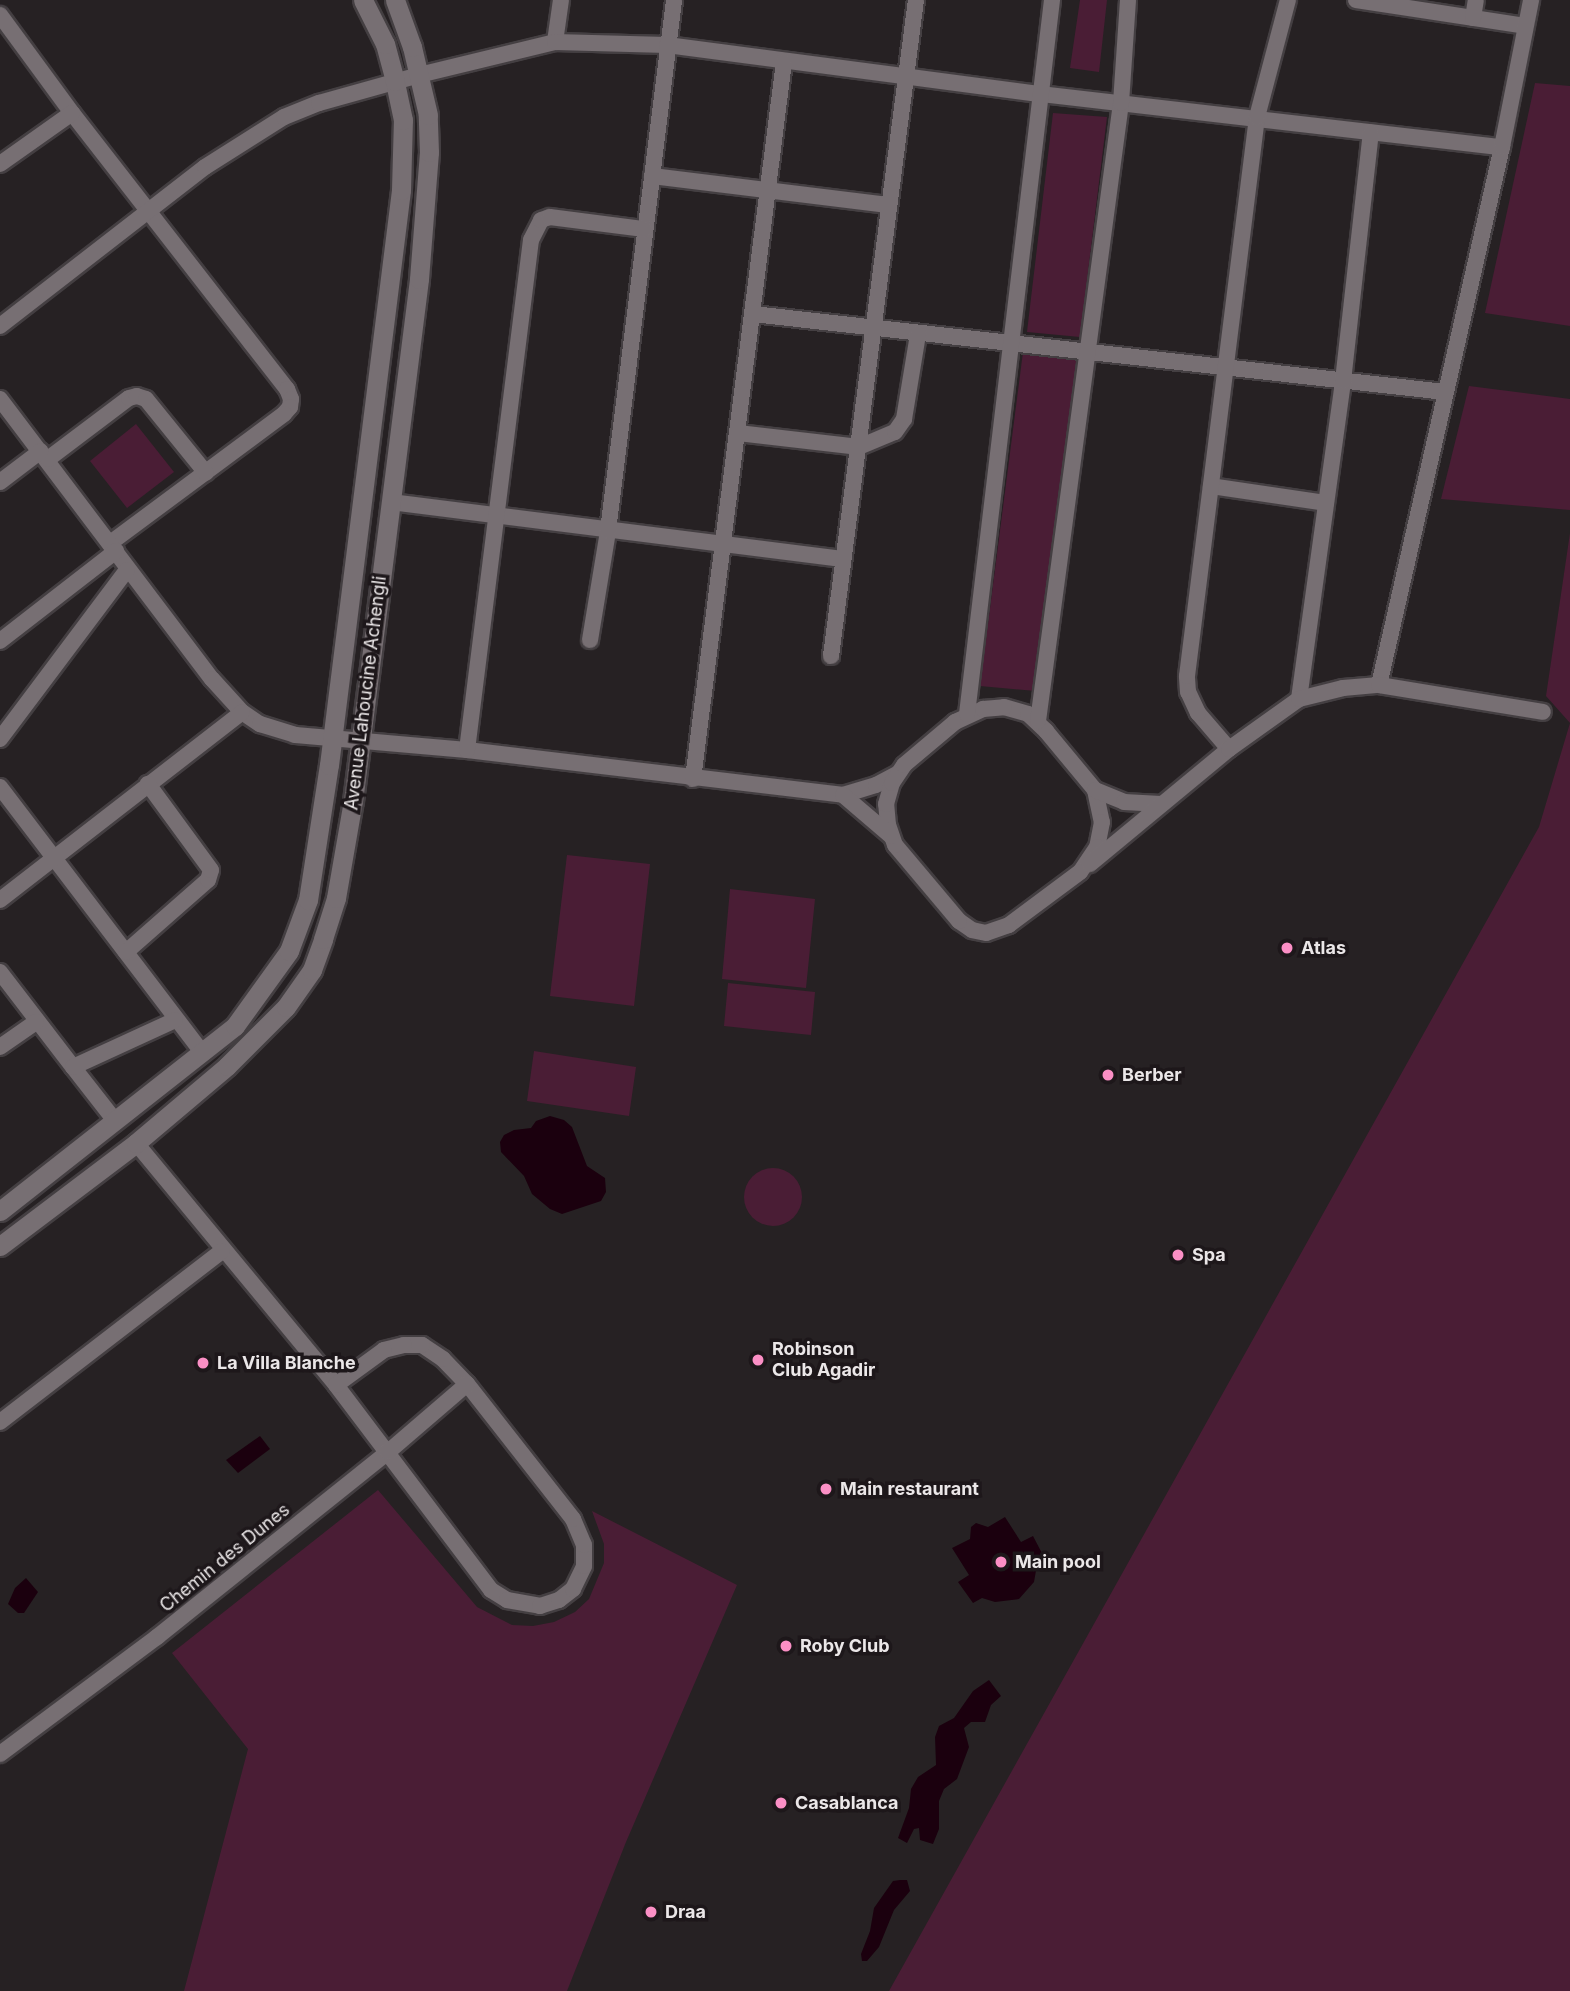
<!DOCTYPE html>
<html>
<head>
<meta charset="utf-8">
<style>
  body { margin:0 }
  #map { position:relative; width:1570px; height:1991px; overflow:hidden; background:#262123; font-family:Inter,sans-serif }
  div>[style] { position:absolute }
  .green>* { inset:0; background:#4a1d35 }
  .round { border-radius:50% }
  .water>* { inset:0; background:#1b000e }
  .roads { filter:drop-shadow(2px 0 #443f42) drop-shadow(-2px 0 #443f42) drop-shadow(0 2px #443f42) drop-shadow(0 -2px #443f42) }
  .minor>* { height:16px; margin:-8px; padding:0 8px; transform-origin:8px; border-radius:8px; background:#776f73 }
  .tertiary>* { height:19px; margin:-9.5px; padding:0 9.5px; transform-origin:9.5px; border-radius:9.5px; background:#776f73 }
  .dots>* { width:19px; height:19px; translate:-50% -50%; box-sizing:border-box; border:4px solid #1d171a; border-radius:50% }
  span { translate:-50% -50%; white-space:nowrap; text-align:center; line-height:1.15; -webkit-text-stroke:7px #1d171a; paint-order:stroke }
  .street-label { font-size:18px; color:#ebe7e8 }
  .poi-label { font-size:18px; color:#ebe7e8; font-weight:700 }
  .left { translate:0 -50%; text-align:left }
</style>
</head>
<body>
<div id="map">
  <div class="green">
    <i style="clip-path:polygon(1080px 0,1107px 0,1099px 72px,1070px 68px)"></i>
    <i style="clip-path:polygon(1535px 83px,1570px 86px,1570px 326px,1485px 313px)"></i>
    <i style="clip-path:polygon(1053px 113px,1107px 117px,1080px 337px,1027px 332px)"></i>
    <i style="clip-path:polygon(1023px 352px,1078px 358px,1036px 691px,980px 686px)"></i>
    <i style="clip-path:polygon(1469px 386px,1570px 399px,1570px 510px,1441px 499px)"></i>
    <i style="clip-path:polygon(136px 424px,174px 472px,127px 508px,90px 461px)"></i>
    <i style="clip-path:polygon(1570px 533px,1570px 1991px,889px 1991px,1539px 827px,1570px 723px,1546px 696px)"></i>
    <i style="clip-path:polygon(567px 855px,650px 864px,634px 1006px,550px 996px)"></i>
    <i style="clip-path:polygon(730px 889px,815px 899px,806px 988px,722px 979px)"></i>
    <i style="clip-path:polygon(728px 983px,815px 992px,811px 1035px,724px 1026px)"></i>
    <i style="clip-path:polygon(534px 1051px,636px 1067px,629px 1116px,527px 1101px)"></i>
    <i class="round" style="left:744px;top:1168px;width:58px;height:58px"></i>
    <i style="clip-path:polygon(378px 1490px,477px 1607px,512px 1625px,533px 1626px,554px 1622px,575px 1612px,589px 1599px,604px 1563px,604px 1544px,592px 1511px,737px 1585px,626px 1842px,567px 1991px,184px 1991px,248px 1749px,172px 1653px)"></i>
  </div>
  <div class="water">
    <i style="clip-path:polygon(550px 1116px,564px 1120px,572px 1127px,587px 1166px,605px 1178px,606px 1192px,601px 1201px,562px 1214px,550px 1209px,532px 1194px,524px 1176px,501px 1152px,500px 1142px,504px 1135px,514px 1130px,531px 1128px,536px 1121px)"></i>
    <i style="clip-path:polygon(260px 1436px,270px 1449px,238px 1473px,226px 1460px)"></i>
    <i style="clip-path:polygon(1005px 1517px,1021px 1542px,1033px 1536px,1045px 1559px,1037px 1565px,1034px 1582px,1019px 1599px,995px 1602px,982px 1598px,973px 1603px,958px 1582px,969px 1575px,952px 1548px,970px 1539px,971px 1527px,976px 1523px,988px 1527px)"></i>
    <i style="clip-path:polygon(26px 1578px,38px 1592px,24px 1613px,18px 1613px,8px 1604px,15px 1588px)"></i>
    <i style="clip-path:polygon(989px 1680px,1001px 1696px,991px 1705px,985px 1722px,971px 1722px,964px 1728px,969px 1747px,957px 1779px,944px 1789px,939px 1801px,939px 1829px,933px 1844px,920px 1840px,919px 1828px,914px 1829px,907px 1843px,898px 1838px,909px 1808px,911px 1789px,918px 1777px,936px 1765px,935px 1737px,939px 1726px,954px 1718px,973px 1691px)"></i>
    <i style="clip-path:polygon(900px 1880px,907px 1880px,910px 1891px,894px 1910px,879px 1947px,867px 1961px,862px 1961px,861px 1954px,870px 1931px,874px 1908px,893px 1881px)"></i>
  </div>
  <div class="roads">
    <div class="minor">
      <i style="left:1356px;top:0;width:171px;rotate:8.7deg"></i>
      <i style="left:0;top:15px;width:122px;rotate:53.7deg"></i>
      <i style="left:72px;top:113px;width:350px;rotate:52.1deg"></i>
      <i style="left:287px;top:389px;width:11px;rotate:68deg"></i>
      <i style="left:291px;top:399px;width:8px;rotate:97deg"></i>
      <i style="left:290px;top:407px;width:9px;rotate:131deg"></i>
      <i style="left:284px;top:414px;width:217px;rotate:143.4deg"></i>
      <i style="left:1473px;top:18px;width:18px;rotate:-81deg"></i>
      <i style="left:555px;top:42px;width:42px;rotate:-81.9deg"></i>
      <i style="left:0;top:164px;width:88px;rotate:-35.3deg"></i>
      <i style="left:652px;top:176px;width:238px;rotate:7deg"></i>
      <i style="left:753px;top:314px;width:696px;rotate:6.43deg"></i>
      <i style="left:0;top:326px;width:259px;rotate:-37.8deg"></i>
      <i style="left:205px;top:167px;width:93px;rotate:-32.3deg"></i>
      <i style="left:284px;top:117px;width:38px;rotate:-22deg"></i>
      <i style="left:319px;top:103px;width:104px;rotate:-15.6deg"></i>
      <i style="left:419px;top:75px;width:140px;rotate:-13.6deg"></i>
      <i style="left:555px;top:42px;width:112px;rotate:1.5deg"></i>
      <i style="left:667px;top:45px;width:377px;rotate:7.5deg"></i>
      <i style="left:1041px;top:94px;width:464px;rotate:6.6deg"></i>
      <i style="left:0;top:399px;width:351px;rotate:52.9deg"></i>
      <i style="left:212px;top:679px;width:45px;rotate:47.7deg"></i>
      <i style="left:242px;top:712px;width:22px;rotate:34deg"></i>
      <i style="left:260px;top:724px;width:37px;rotate:17deg"></i>
      <i style="left:295px;top:735px;width:173px;rotate:5deg"></i>
      <i style="left:467px;top:750px;width:379px;rotate:6.8deg"></i>
      <i style="left:843px;top:795px;width:34px;rotate:-17deg"></i>
      <i style="left:876px;top:785px;width:24px;rotate:-28deg"></i>
      <i style="left:738px;top:433px;width:122px;rotate:6.6deg"></i>
      <i style="left:859px;top:447px;width:39px;rotate:-23deg"></i>
      <i style="left:895px;top:432px;width:16px;rotate:-55deg"></i>
      <i style="left:904px;top:419px;width:86px;rotate:-80.6deg"></i>
      <i style="left:48px;top:459px;width:101px;rotate:-37deg"></i>
      <i style="left:129px;top:398px;width:8px;rotate:-14deg"></i>
      <i style="left:137px;top:396px;width:9px;rotate:18deg"></i>
      <i style="left:146px;top:399px;width:95px;rotate:51deg"></i>
      <i style="left:0;top:482px;width:51px;rotate:-37.1deg"></i>
      <i style="left:1211px;top:486px;width:116px;rotate:8.4deg"></i>
      <i style="left:391px;top:502px;width:455px;rotate:7.2deg"></i>
      <i style="left:590px;top:640px;width:110px;rotate:-80.6deg"></i>
      <i style="left:608px;top:531px;width:535px;rotate:-82.91deg"></i>
      <i style="left:0;top:641px;width:147px;rotate:-37.8deg"></i>
      <i style="left:831px;top:656px;width:661px;rotate:-82.62deg"></i>
      <i style="left:1379px;top:685px;width:552px;rotate:-77.12deg"></i>
      <i style="left:1502px;top:147px;width:150px;rotate:-78.8deg"></i>
      <i style="left:1299px;top:699px;width:321px;rotate:-82.1deg"></i>
      <i style="left:1343px;top:381px;width:250px;rotate:-83.6deg"></i>
      <i style="left:1004px;top:707px;width:25px;rotate:16deg"></i>
      <i style="left:1028px;top:714px;width:25px;rotate:43deg"></i>
      <i style="left:1046px;top:731px;width:77px;rotate:50.3deg"></i>
      <i style="left:1095px;top:790px;width:33px;rotate:78deg"></i>
      <i style="left:1102px;top:822px;width:25px;rotate:101deg"></i>
      <i style="left:1097px;top:847px;width:30px;rotate:124deg"></i>
      <i style="left:1080px;top:872px;width:89px;rotate:143.3deg"></i>
      <i style="left:1009px;top:925px;width:24px;rotate:161deg"></i>
      <i style="left:986px;top:933px;width:14px;rotate:-168deg"></i>
      <i style="left:972px;top:930px;width:16px;rotate:-145deg"></i>
      <i style="left:959px;top:921px;width:99px;rotate:-130.1deg"></i>
      <i style="left:895px;top:845px;width:21px;rotate:-109deg"></i>
      <i style="left:888px;top:825px;width:21px;rotate:-95deg"></i>
      <i style="left:886px;top:804px;width:22px;rotate:-74deg"></i>
      <i style="left:892px;top:783px;width:22px;rotate:-56deg"></i>
      <i style="left:904px;top:765px;width:67px;rotate:-40.1deg"></i>
      <i style="left:955px;top:722px;width:31px;rotate:-25deg"></i>
      <i style="left:983px;top:709px;width:21px;rotate:-5deg"></i>
      <i style="left:967px;top:714px;width:719px;rotate:-83.21deg"></i>
      <i style="left:1038px;top:721px;width:624px;rotate:-82.35deg"></i>
      <i style="left:1121px;top:103px;width:103px;rotate:-86.1deg"></i>
      <i style="left:0;top:739px;width:211px;rotate:-53.1deg"></i>
      <i style="left:1229px;top:749px;width:48px;rotate:-130.7deg"></i>
      <i style="left:1198px;top:713px;width:23px;rotate:-115deg"></i>
      <i style="left:1188px;top:692px;width:16px;rotate:-94deg"></i>
      <i style="left:1187px;top:676px;width:563px;rotate:-82.86deg"></i>
      <i style="left:1257px;top:117px;width:121px;rotate:-75.2deg"></i>
      <i style="left:467px;top:750px;width:514px;rotate:-82.85deg"></i>
      <i style="left:531px;top:240px;width:22px;rotate:-63deg"></i>
      <i style="left:541px;top:220px;width:9px;rotate:-18deg"></i>
      <i style="left:550px;top:217px;width:95px;rotate:7.3deg"></i>
      <i style="left:693px;top:779px;width:723px;rotate:-82.77deg"></i>
      <i style="left:0;top:787px;width:335px;rotate:52.7deg"></i>
      <i style="left:1095px;top:790px;width:31px;rotate:22deg"></i>
      <i style="left:1124px;top:802px;width:37px;rotate:3deg"></i>
      <i style="left:843px;top:795px;width:63px;rotate:40.5deg"></i>
      <i style="left:1090px;top:864px;width:180px;rotate:-39.6deg"></i>
      <i style="left:1229px;top:749px;width:86px;rotate:-35.5deg"></i>
      <i style="left:1299px;top:699px;width:45px;rotate:-14deg"></i>
      <i style="left:1343px;top:688px;width:36px;rotate:-5deg"></i>
      <i style="left:1379px;top:685px;width:166px;rotate:9.3deg"></i>
      <i style="left:0;top:900px;width:306px;rotate:-37.8deg"></i>
      <i style="left:126px;top:952px;width:109px;rotate:-41.3deg"></i>
      <i style="left:208px;top:880px;width:10px;rotate:-73deg"></i>
      <i style="left:211px;top:870px;width:107px;rotate:-126.2deg"></i>
      <i style="left:0;top:972px;width:120px;rotate:52.5deg"></i>
      <i style="left:0;top:1047px;width:44px;rotate:-34.8deg"></i>
      <i style="left:116px;top:1122px;width:70px;rotate:-128deg"></i>
      <i style="left:73px;top:1067px;width:112px;rotate:-24.7deg"></i>
      <i style="left:136px;top:1143px;width:314px;rotate:50.4deg"></i>
      <i style="left:336px;top:1385px;width:257px;rotate:52.9deg"></i>
      <i style="left:491px;top:1590px;width:19px;rotate:32deg"></i>
      <i style="left:507px;top:1600px;width:34px;rotate:10deg"></i>
      <i style="left:540px;top:1606px;width:20px;rotate:-18deg"></i>
      <i style="left:559px;top:1600px;width:18px;rotate:-38deg"></i>
      <i style="left:573px;top:1589px;width:25px;rotate:-64deg"></i>
      <i style="left:584px;top:1566px;width:21px;rotate:-90deg"></i>
      <i style="left:584px;top:1545px;width:28px;rotate:-113deg"></i>
      <i style="left:573px;top:1519px;width:172px;rotate:-128.1deg"></i>
      <i style="left:467px;top:1384px;width:35px;rotate:-134deg"></i>
      <i style="left:443px;top:1359px;width:25px;rotate:-146deg"></i>
      <i style="left:422px;top:1345px;width:18px;rotate:180deg"></i>
      <i style="left:404px;top:1345px;width:21px;rotate:166deg"></i>
      <i style="left:384px;top:1350px;width:59px;rotate:143.9deg"></i>
      <i style="left:0;top:1422px;width:280px;rotate:-37.6deg"></i>
      <i style="left:0;top:1754px;width:196px;rotate:-36.7deg"></i>
      <i style="left:157px;top:1637px;width:296px;rotate:-38.7deg"></i>
      <i style="left:388px;top:1452px;width:104px;rotate:-40.7deg"></i>
    </div>
    <div class="tertiary">
      <i style="left:0;top:1211px;width:299px;rotate:-38.2deg"></i>
      <i style="left:235px;top:1026px;width:92px;rotate:-54.2deg"></i>
      <i style="left:289px;top:951px;width:54px;rotate:-69.6deg"></i>
      <i style="left:308px;top:900px;width:137px;rotate:-81.2deg"></i>
      <i style="left:329px;top:765px;width:579px;rotate:-82.86deg"></i>
      <i style="left:401px;top:190px;width:70px;rotate:-88.4deg"></i>
      <i style="left:403px;top:120px;width:40px;rotate:-102deg"></i>
      <i style="left:395px;top:81px;width:38px;rotate:-105deg"></i>
      <i style="left:385px;top:44px;width:49px;rotate:-116.6deg"></i>
      <i style="left:0;top:1246px;width:171px;rotate:-37.1deg"></i>
      <i style="left:136px;top:1143px;width:119px;rotate:-40.2deg"></i>
      <i style="left:227px;top:1066px;width:83px;rotate:-45deg"></i>
      <i style="left:286px;top:1007px;width:45px;rotate:-54.9deg"></i>
      <i style="left:312px;top:970px;width:33px;rotate:-70deg"></i>
      <i style="left:323px;top:939px;width:43px;rotate:-72.4deg"></i>
      <i style="left:336px;top:898px;width:98px;rotate:-80.1deg"></i>
      <i style="left:353px;top:801px;width:526px;rotate:-82.79deg"></i>
      <i style="left:419px;top:279px;width:127px;rotate:-85.5deg"></i>
      <i style="left:429px;top:152px;width:37px;rotate:-92deg"></i>
      <i style="left:428px;top:115px;width:70px;rotate:-103.2deg"></i>
      <i style="left:412px;top:47px;width:50px;rotate:-109.9deg"></i>
    </div>
  </div>
  <div class="dots">
    <i style="left:1287px;top:948px;background:#fb8fc5"></i>
    <i style="left:1108px;top:1075px;background:#fb8fc5"></i>
    <i style="left:1178px;top:1255px;background:#fb8fc5"></i>
    <i style="left:758px;top:1360px;background:#fb8fc5"></i>
    <i style="left:203px;top:1363px;background:#fb8fc5"></i>
    <i style="left:826px;top:1489px;background:#fb8fc5"></i>
    <i style="left:1001px;top:1562px;background:#fb8fc5"></i>
    <i style="left:786px;top:1646px;background:#fb8fc5"></i>
    <i style="left:781px;top:1803px;background:#fb8fc5"></i>
    <i style="left:651px;top:1912px;background:#fb8fc5"></i>
  </div>
  <div class="street-label">
    <span style="left:366px;top:693px;rotate:-83deg">Avenue Lahoucine Achengli</span>
    <span style="left:225px;top:1558px;rotate:-39deg">Chemin des Dunes</span>
  </div>
  <div class="poi-label">
    <span class="left" style="left:1301px;top:948px">Atlas</span>
    <span class="left" style="left:1122px;top:1075px">Berber</span>
    <span class="left" style="left:1192px;top:1255px">Spa</span>
    <span class="left" style="left:772px;top:1360px">Robinson<br>Club Agadir</span>
    <span class="left" style="left:217px;top:1363px">La Villa Blanche</span>
    <span class="left" style="left:840px;top:1489px">Main restaurant</span>
    <span class="left" style="left:1015px;top:1562px">Main pool</span>
    <span class="left" style="left:800px;top:1646px">Roby Club</span>
    <span class="left" style="left:795px;top:1803px">Casablanca</span>
    <span class="left" style="left:665px;top:1912px">Draa</span>
  </div>
</div>
</body>
</html>
